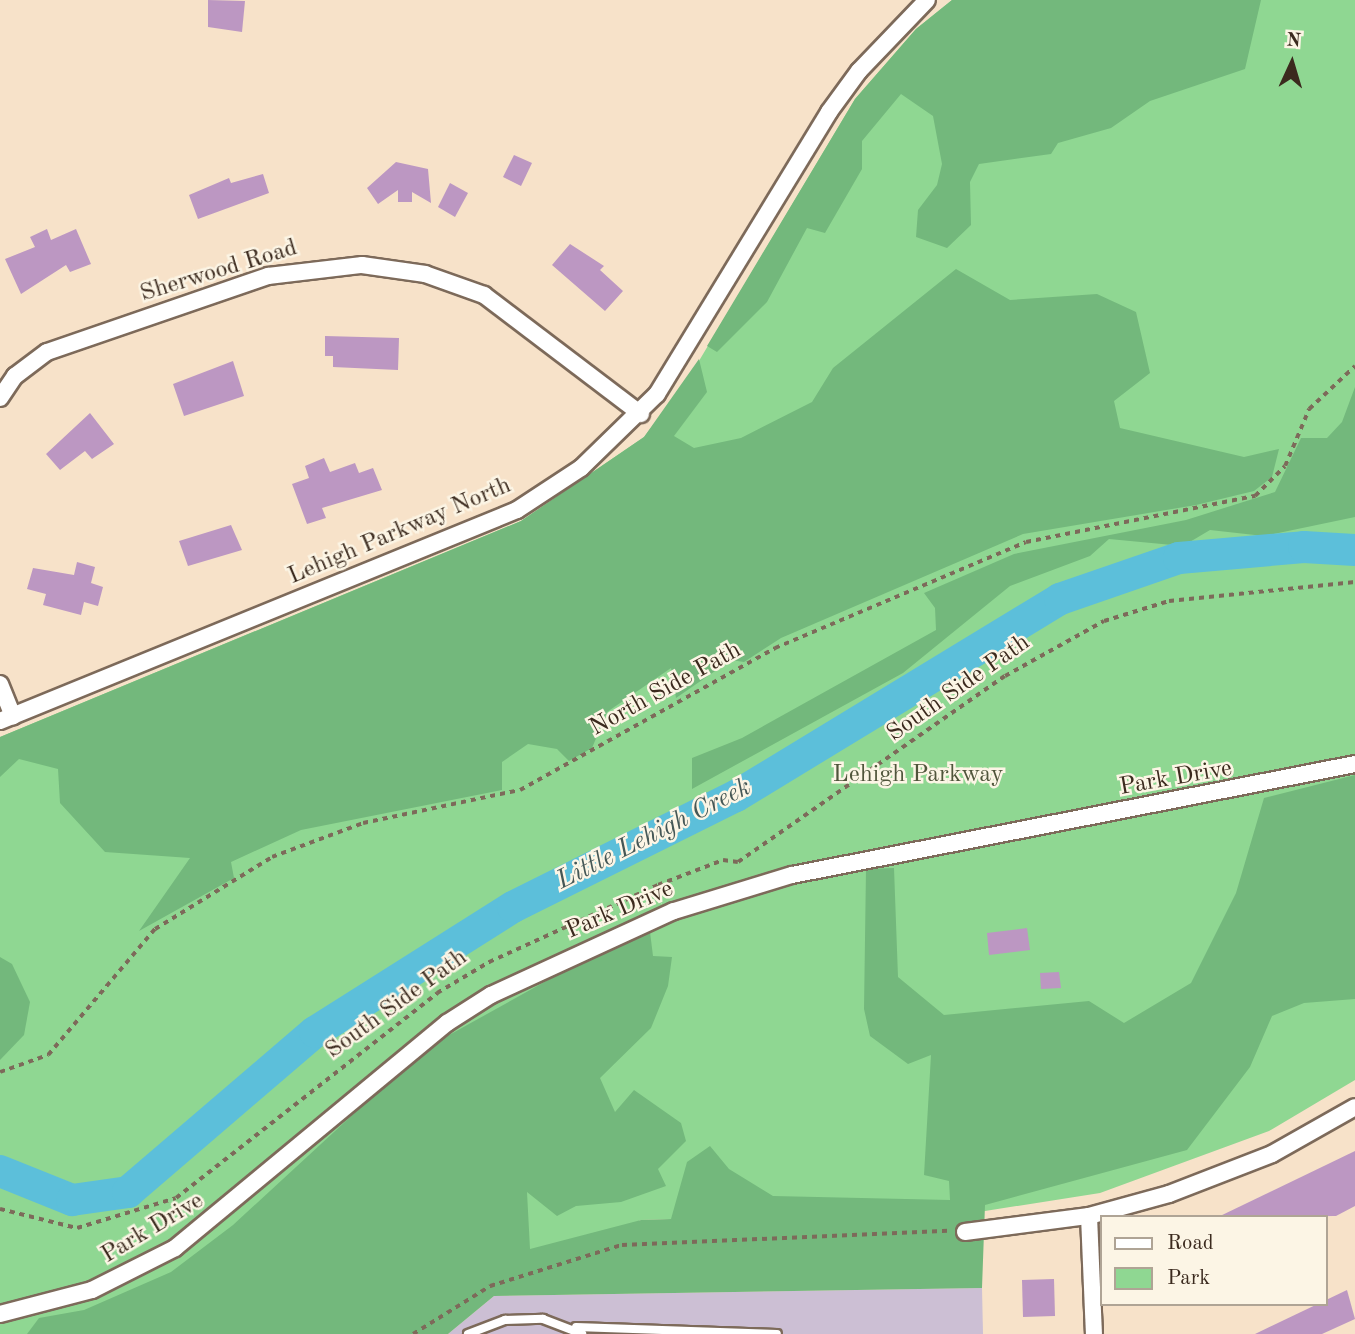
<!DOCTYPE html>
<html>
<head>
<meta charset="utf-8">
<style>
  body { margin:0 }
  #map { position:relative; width:1355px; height:1334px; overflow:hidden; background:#f7e2c9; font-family:"Old Standard TT",serif }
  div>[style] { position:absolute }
  .industrial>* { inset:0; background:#ccbfd4 }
  .green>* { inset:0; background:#8fd792 }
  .forest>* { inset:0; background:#73b87c }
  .river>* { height:32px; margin:-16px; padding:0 16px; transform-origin:16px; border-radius:16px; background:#5cbfda }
  .building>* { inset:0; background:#bc97c2 }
  .path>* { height:3.5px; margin-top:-1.75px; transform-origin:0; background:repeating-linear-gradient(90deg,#7d6a5a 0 5px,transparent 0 10px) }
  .roads { filter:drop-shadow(2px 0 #7d6a5a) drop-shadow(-2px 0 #7d6a5a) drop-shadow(0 2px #7d6a5a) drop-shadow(0 -2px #7d6a5a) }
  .service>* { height:8px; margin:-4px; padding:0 4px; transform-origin:4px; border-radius:4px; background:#fff }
  .minor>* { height:16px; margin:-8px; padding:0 8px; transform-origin:8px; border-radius:8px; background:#fff }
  span { translate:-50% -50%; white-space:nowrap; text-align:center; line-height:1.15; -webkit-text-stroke:5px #fcf5e5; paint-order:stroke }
  .street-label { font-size:24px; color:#3b2a1e }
  .park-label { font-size:24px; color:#50553b }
  .water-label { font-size:26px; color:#455756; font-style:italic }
  .legend { position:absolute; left:1100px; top:1215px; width:228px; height:91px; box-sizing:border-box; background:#fcf5e5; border:2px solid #afa495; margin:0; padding:9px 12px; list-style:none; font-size:21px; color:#3b2a1e }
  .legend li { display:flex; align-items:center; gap:14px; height:35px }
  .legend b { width:35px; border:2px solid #afa495 }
  .north { position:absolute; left:1257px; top:28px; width:70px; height:70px; -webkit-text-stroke:5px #fcf5e5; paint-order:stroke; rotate:4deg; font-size:19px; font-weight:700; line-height:28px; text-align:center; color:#3b2a1e }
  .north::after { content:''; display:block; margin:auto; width:24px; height:32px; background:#3b2a1e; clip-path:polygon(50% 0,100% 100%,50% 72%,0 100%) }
</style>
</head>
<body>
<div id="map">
  <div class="industrial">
    <i style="clip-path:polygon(982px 1288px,983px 1334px,448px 1334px,494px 1296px)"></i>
  </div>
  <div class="green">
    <i style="clip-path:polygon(952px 0,1355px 0,1355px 1080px,1269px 1131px,1100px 1193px,985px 1211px,641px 1220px,376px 1334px,0 1334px,0 737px,521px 521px,644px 437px,687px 381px,855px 99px,916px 29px)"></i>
  </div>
  <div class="forest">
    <i style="clip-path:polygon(952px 0,1261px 0,1245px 69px,1150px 101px,1111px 128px,1058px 143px,1051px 154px,979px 164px,970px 182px,971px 225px,947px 248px,916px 237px,918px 210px,937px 185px,942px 164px,933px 116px,901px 94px,862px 141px,862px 169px,825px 233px,807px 228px,767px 302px,717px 352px,707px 346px,855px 99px,916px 29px)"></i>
    <i style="clip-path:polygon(956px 269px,1010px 300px,1097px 294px,1136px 312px,1150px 373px,1114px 401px,1120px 428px,1244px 457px,1279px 449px,1272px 477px,1254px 491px,1196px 505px,1023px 534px,781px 638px,744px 662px,731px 660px,676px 698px,671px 668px,607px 712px,592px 748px,569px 761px,557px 749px,528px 744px,502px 762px,502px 790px,301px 830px,231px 862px,234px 878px,139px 931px,190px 858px,105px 852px,60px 803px,58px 769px,19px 759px,0 777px,0 737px,521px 521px,644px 437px,699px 359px,707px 392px,674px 436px,694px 448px,741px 438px,812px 402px,833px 368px)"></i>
    <i style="clip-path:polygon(1355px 387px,1355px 517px,1264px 536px,1210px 530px,1183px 546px,1109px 539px,1090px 556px,1010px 586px,903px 673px,692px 789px,692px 758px,742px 738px,936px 630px,935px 608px,924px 593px,1014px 554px,1186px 520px,1275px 492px,1301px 438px,1327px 438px,1342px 422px)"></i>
    <i style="clip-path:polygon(1355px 775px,1355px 999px,1304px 1003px,1272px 1016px,1250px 1067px,1187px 1150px,985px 1205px,982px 1288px,494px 1296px,448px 1334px,27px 1334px,39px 1318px,84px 1310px,171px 1272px,233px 1225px,424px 1049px,611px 945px,650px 932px,653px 956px,672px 957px,668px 986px,651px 1028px,600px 1078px,615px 1112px,634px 1090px,681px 1123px,686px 1141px,658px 1169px,666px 1186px,621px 1202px,576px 1206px,557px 1216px,527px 1192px,530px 1249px,641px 1220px,671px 1219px,687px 1162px,710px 1146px,729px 1169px,773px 1196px,950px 1200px,949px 1181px,924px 1175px,931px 1055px,908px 1064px,870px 1036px,864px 1009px,866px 869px,894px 868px,898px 977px,944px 1015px,1089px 1001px,1124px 1023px,1191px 983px,1236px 893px,1264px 798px)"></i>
    <i style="clip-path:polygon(0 957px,12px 964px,30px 1002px,24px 1035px,0 1060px)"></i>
  </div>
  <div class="river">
    <i style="left:0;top:1171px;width:78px;rotate:21.9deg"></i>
    <i style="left:72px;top:1200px;width:57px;rotate:-8.1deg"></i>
    <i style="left:128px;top:1192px;width:246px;rotate:-40.6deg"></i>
    <i style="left:315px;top:1032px;width:234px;rotate:-32.3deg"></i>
    <i style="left:513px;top:907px;width:249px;rotate:-26.5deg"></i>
    <i style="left:736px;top:796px;width:379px;rotate:-31.3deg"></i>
    <i style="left:1060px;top:599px;width:126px;rotate:-19deg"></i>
    <i style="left:1179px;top:558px;width:125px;rotate:-5deg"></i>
    <i style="left:1304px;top:547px;width:51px;rotate:3.4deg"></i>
  </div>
  <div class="building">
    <i style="clip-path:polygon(208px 0,245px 1px,242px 32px,208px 27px)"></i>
    <i style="clip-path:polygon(514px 155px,532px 163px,521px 186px,503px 177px)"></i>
    <i style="clip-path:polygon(396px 162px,428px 169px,431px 203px,412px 192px,412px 202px,398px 202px,398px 190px,378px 204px,367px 188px)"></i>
    <i style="clip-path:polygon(263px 174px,269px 193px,198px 219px,189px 195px,229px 178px,231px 183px)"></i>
    <i style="clip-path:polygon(450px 183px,468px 193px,455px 217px,438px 207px)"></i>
    <i style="clip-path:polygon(47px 229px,51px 240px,76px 229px,91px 264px,70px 272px,66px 265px,21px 294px,5px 259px,35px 247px,30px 237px)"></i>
    <i style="clip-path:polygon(570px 244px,604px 266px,600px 270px,623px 291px,605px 311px,552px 265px)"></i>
    <i style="clip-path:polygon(325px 336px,399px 338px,398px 370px,333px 367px,333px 356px,325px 356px)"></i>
    <i style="clip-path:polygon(233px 361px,244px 396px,184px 416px,173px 384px)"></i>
    <i style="clip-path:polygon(90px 413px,114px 444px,92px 459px,85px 451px,60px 470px,46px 454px)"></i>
    <i style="clip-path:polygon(324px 458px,330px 472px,355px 463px,359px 473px,373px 468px,382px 490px,322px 508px,326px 518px,307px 524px,292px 484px,309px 478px,305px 466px)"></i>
    <i style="clip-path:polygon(231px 525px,242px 550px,188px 566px,179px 541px)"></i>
    <i style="clip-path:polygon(77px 562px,95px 567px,91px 583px,103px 587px,98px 606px,84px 602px,81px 615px,43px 605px,46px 594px,27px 589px,33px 568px,74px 575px)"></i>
    <i style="clip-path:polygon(1027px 928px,1030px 950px,989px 955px,987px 933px)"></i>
    <i style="clip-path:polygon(1059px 972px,1061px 988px,1041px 989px,1040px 973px)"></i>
    <i style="clip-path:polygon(1355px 1151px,1355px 1206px,1336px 1216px,1218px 1217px)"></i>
    <i style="clip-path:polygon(1054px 1279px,1055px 1316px,1023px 1317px,1022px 1280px)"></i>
    <i style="clip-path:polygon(1347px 1290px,1355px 1319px,1322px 1334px,1255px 1334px)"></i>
  </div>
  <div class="path">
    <i style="left:0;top:1072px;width:51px;rotate:-19.5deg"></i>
    <i style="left:48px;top:1055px;width:165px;rotate:-49.7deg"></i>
    <i style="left:155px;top:929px;width:137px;rotate:-31.6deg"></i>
    <i style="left:272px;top:857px;width:97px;rotate:-20.5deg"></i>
    <i style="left:363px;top:823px;width:160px;rotate:-11.9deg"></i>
    <i style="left:520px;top:790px;width:292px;rotate:-29.1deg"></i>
    <i style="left:775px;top:648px;width:272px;rotate:-22.9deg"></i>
    <i style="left:1026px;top:542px;width:234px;rotate:-11.4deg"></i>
    <i style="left:1255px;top:496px;width:42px;rotate:-45deg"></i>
    <i style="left:1285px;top:466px;width:62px;rotate:-67.2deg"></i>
    <i style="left:1309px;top:409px;width:63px;rotate:-43.1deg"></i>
    <i style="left:0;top:1209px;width:79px;rotate:13.9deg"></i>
    <i style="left:77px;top:1228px;width:103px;rotate:-16.9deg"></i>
    <i style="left:176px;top:1198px;width:332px;rotate:-38.1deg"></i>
    <i style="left:437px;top:993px;width:61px;rotate:-30.8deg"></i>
    <i style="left:489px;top:962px;width:186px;rotate:-24.5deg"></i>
    <i style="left:658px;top:885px;width:70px;rotate:-21deg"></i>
    <i style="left:723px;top:860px;width:15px;rotate:8deg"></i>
    <i style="left:738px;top:862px;width:325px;rotate:-34.9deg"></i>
    <i style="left:1005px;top:676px;width:113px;rotate:-29.1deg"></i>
    <i style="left:1104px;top:621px;width:68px;rotate:-17.1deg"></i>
    <i style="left:1169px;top:601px;width:187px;rotate:-5.8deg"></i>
    <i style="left:413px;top:1334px;width:91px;rotate:-31.9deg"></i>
    <i style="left:490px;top:1286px;width:138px;rotate:-17.3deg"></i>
    <i style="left:622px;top:1245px;width:326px;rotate:-2.5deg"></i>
  </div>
  <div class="roads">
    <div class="service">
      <i style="left:576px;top:1327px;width:201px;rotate:2deg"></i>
      <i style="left:468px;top:1334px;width:40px;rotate:-21deg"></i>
      <i style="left:505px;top:1320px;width:38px;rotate:-2deg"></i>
      <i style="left:543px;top:1319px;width:42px;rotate:21deg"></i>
    </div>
    <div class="minor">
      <i style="left:0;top:398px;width:27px;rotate:-56deg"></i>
      <i style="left:15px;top:376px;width:40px;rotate:-37deg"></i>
      <i style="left:47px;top:352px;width:234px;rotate:-19deg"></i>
      <i style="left:268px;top:276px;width:95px;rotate:-6.7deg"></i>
      <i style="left:362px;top:265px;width:64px;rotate:8.1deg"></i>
      <i style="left:425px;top:274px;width:63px;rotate:19.6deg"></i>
      <i style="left:484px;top:295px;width:197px;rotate:37.2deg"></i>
      <i style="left:0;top:684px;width:35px;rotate:68deg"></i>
      <i style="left:0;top:721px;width:558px;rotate:-22.2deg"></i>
      <i style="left:517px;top:510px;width:77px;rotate:-33.3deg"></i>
      <i style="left:581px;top:468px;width:106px;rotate:-44.2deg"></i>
      <i style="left:657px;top:394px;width:330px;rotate:-58.6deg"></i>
      <i style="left:829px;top:112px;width:51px;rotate:-53.8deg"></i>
      <i style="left:859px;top:71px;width:98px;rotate:-46.2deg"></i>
      <i style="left:1089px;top:1216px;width:118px;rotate:87.6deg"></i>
      <i style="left:965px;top:1232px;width:125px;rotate:-7.4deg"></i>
      <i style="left:1089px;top:1216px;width:83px;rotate:-15.4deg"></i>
      <i style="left:1169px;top:1194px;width:110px;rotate:-21.2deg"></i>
      <i style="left:1272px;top:1154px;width:95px;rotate:-29.5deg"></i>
      <i style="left:0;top:1314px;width:95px;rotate:-14.6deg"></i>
      <i style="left:92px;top:1290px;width:93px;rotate:-26.8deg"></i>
      <i style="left:175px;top:1248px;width:353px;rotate:-39.6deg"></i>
      <i style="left:447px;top:1023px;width:52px;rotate:-32.5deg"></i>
      <i style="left:491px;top:995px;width:201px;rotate:-24.7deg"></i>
      <i style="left:674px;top:911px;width:123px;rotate:-17deg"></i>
      <i style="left:792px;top:875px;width:574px;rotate:-11.15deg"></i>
    </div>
  </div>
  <div class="street-label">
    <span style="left:219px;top:272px;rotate:-17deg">Sherwood Road</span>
    <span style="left:400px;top:532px;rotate:-23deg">Lehigh Parkway North</span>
    <span style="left:959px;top:689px;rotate:-35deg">South Side Path</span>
    <span style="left:666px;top:690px;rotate:-29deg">North Side Path</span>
    <span style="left:1176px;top:779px;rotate:-10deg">Park Drive</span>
    <span style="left:620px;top:911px;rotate:-23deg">Park Drive</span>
    <span style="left:397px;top:1005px;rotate:-36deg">South Side Path</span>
    <span style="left:153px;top:1229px;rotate:-31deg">Park Drive</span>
  </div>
  <div class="park-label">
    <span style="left:918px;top:776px">Lehigh Parkway</span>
  </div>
  <div class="water-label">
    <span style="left:654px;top:835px;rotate:-27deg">Little Lehigh Creek</span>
  </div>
  <ul class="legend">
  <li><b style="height:9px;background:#fff"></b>Road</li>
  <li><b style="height:19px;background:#8fd792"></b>Park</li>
  </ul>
  <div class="north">N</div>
</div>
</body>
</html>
